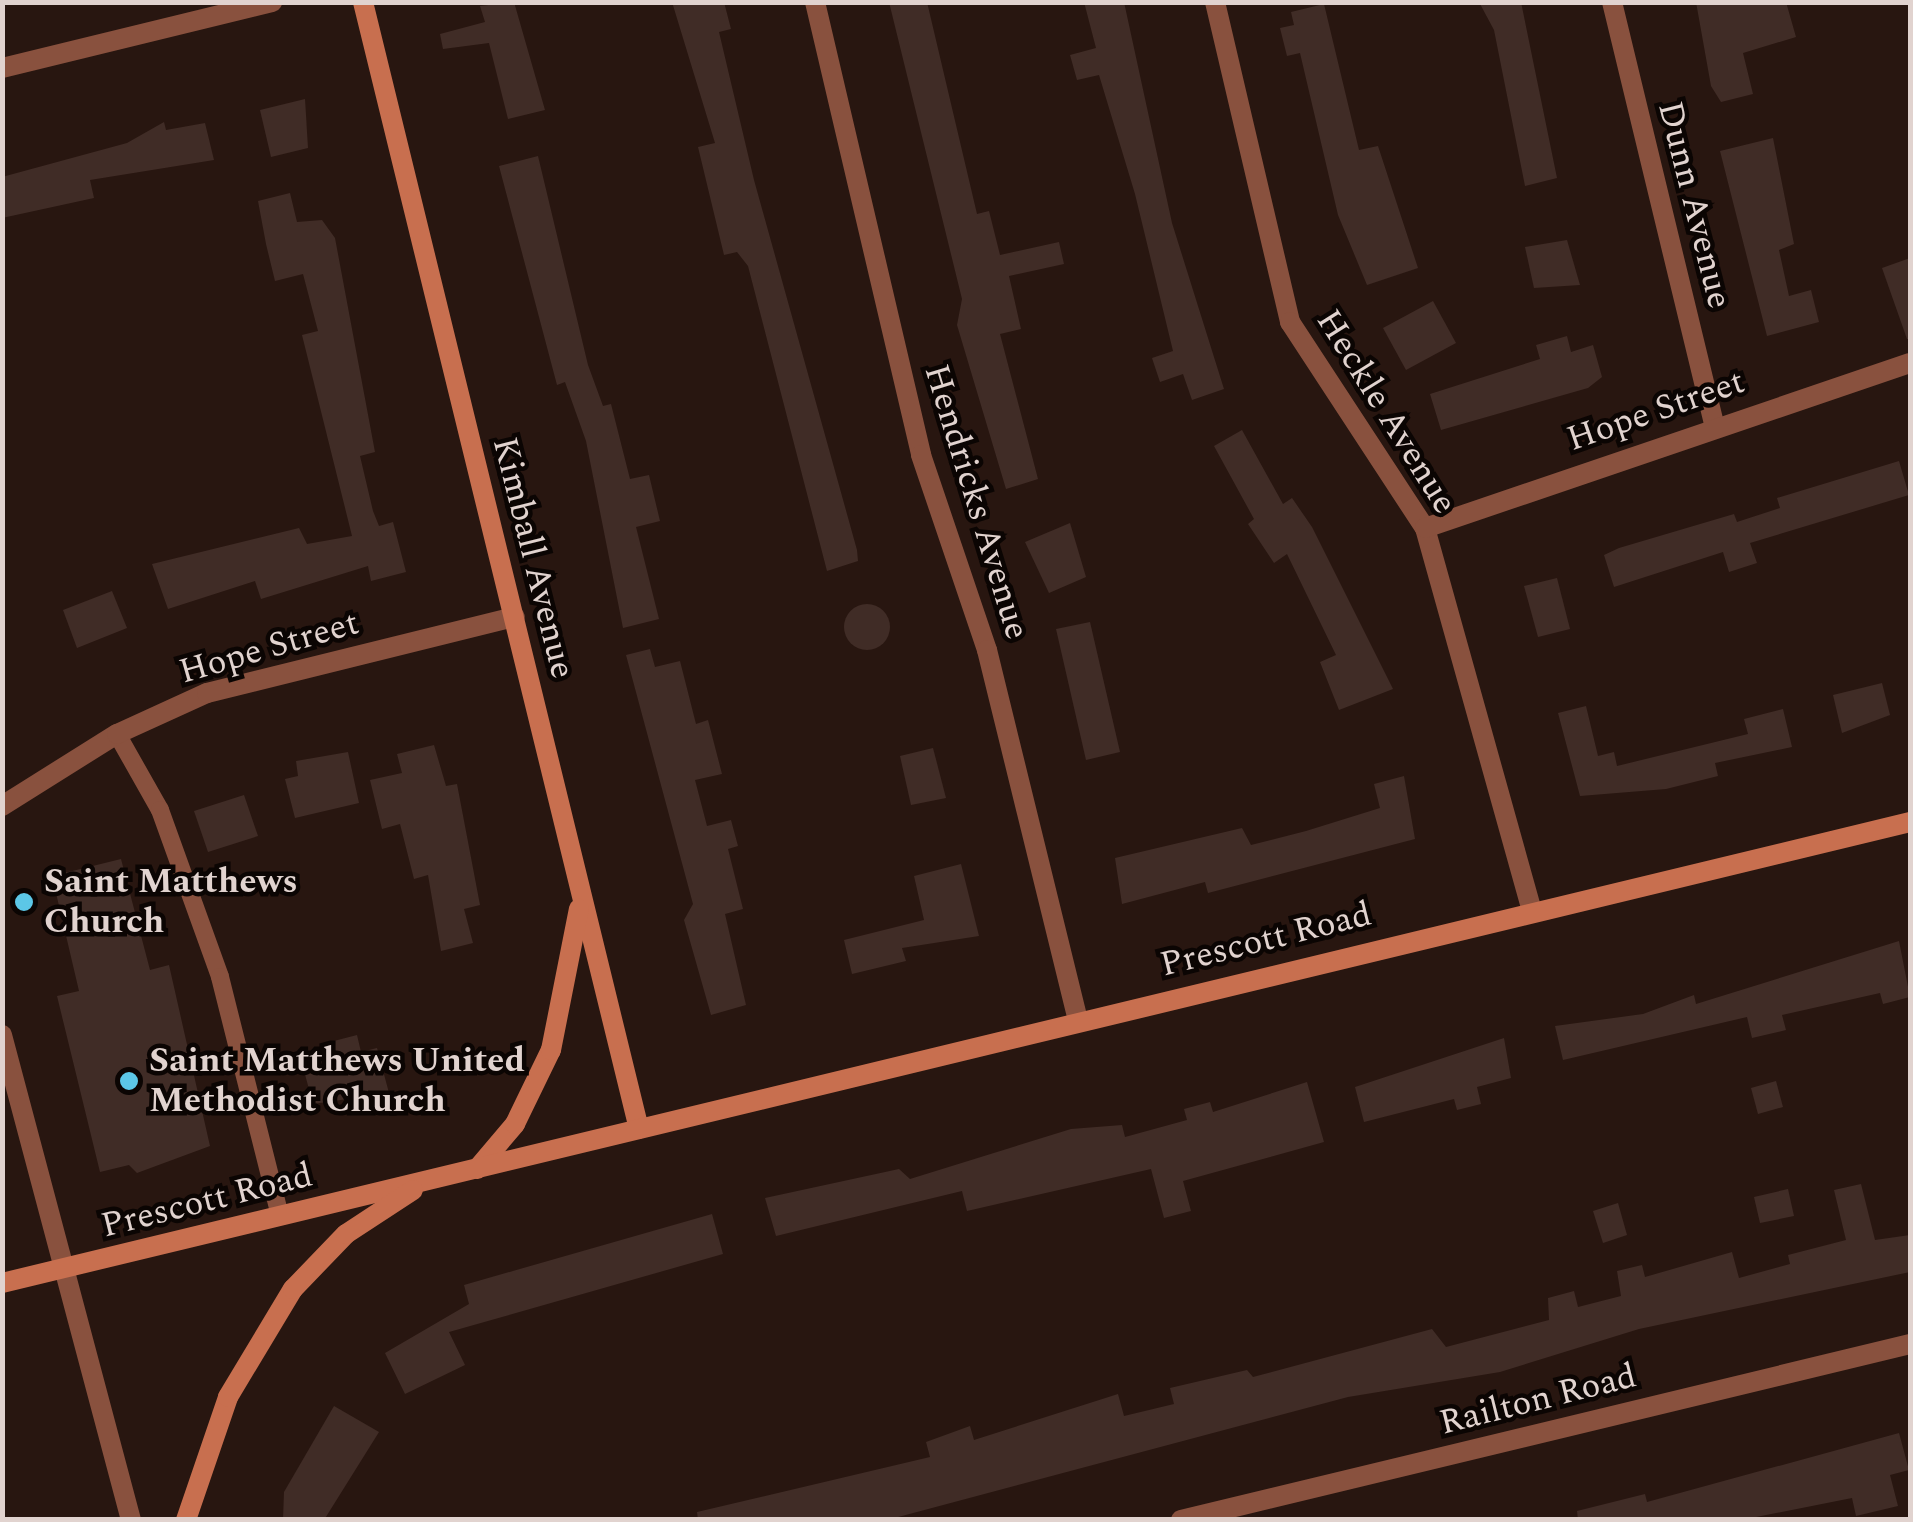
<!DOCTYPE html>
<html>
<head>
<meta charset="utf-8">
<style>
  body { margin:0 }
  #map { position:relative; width:1913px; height:1522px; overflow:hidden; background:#281610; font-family:Spectral,serif }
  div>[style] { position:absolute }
  .building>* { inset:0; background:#402c26 }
  .round { border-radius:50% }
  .lane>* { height:18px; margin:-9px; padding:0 9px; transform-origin:9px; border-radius:9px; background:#89513e }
  .street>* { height:20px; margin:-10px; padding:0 10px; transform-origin:10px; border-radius:10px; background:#89513e }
  .secondary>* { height:20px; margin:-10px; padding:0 10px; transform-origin:10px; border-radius:10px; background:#c86f4f }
  .dots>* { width:28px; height:28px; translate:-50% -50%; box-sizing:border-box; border:5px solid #0b0503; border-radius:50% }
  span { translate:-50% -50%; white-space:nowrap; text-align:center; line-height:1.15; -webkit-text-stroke:9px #0b0503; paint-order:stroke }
  .street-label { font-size:35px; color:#e1d3cf }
  .poi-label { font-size:35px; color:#e1d3cf; font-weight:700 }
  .left { translate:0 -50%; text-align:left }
  .frame { position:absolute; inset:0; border:5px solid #e1d3cf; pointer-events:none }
</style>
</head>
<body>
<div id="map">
  <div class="building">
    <i style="clip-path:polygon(514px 2px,545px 110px,508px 119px,489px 43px,443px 49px,440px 34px,485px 22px,480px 6px)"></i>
    <i style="clip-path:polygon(672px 2px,724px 2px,731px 29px,719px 32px,754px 180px,857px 550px,858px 561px,827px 571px,748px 266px,737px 252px,724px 255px,698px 147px,715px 143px)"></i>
    <i style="clip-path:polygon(889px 2px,927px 2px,977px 214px,989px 211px,1000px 255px,1059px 242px,1064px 264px,1009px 276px,1021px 329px,1000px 334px,1038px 479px,1006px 489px,957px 325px,962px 299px)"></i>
    <i style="clip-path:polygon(1084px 2px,1124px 2px,1172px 223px,1224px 389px,1192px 400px,1183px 374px,1160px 382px,1152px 358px,1173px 351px,1135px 194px,1099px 75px,1077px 80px,1070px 55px,1096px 48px)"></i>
    <i style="clip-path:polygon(1479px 2px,1521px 2px,1557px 178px,1525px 186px,1494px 30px)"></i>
    <i style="clip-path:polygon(1696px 2px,1786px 2px,1796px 37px,1743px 53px,1753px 94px,1721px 102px,1711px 86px)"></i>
    <i style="clip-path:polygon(1324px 4px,1359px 150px,1378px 146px,1418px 268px,1367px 285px,1338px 215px,1300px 53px,1287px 56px,1280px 28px,1294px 25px,1291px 12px)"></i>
    <i style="clip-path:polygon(305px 99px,308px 148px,271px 157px,260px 110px)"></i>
    <i style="clip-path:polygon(164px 122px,166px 130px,205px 123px,214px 160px,90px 180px,94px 198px,2px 218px,2px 177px,127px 143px)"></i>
    <i style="clip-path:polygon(1773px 138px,1794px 244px,1779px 250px,1789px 296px,1811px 290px,1819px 322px,1767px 336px,1720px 151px)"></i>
    <i style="clip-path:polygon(538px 156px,588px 365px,603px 406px,611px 404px,630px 479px,649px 475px,660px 521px,636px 527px,659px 619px,623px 628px,586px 441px,565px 382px,557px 385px,499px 166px)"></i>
    <i style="clip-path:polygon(290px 193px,297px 222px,322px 220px,335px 238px,375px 452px,360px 456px,373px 511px,379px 526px,393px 522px,406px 572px,371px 581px,368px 566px,261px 599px,255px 581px,168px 609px,152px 564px,299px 528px,307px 544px,352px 536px,302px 335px,318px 331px,303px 274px,275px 281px,266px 244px,258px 201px)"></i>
    <i style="clip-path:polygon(1567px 240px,1580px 285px,1534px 288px,1525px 247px)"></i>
    <i style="clip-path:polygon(1910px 258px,1910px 339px,1907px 339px,1882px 268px)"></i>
    <i style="clip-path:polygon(1433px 301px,1456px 343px,1406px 370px,1383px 328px)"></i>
    <i style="clip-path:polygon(1567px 336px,1571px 352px,1593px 345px,1602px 377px,1588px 388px,1441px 430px,1430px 394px,1540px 359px,1536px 345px)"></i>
    <i style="clip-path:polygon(1242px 430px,1283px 504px,1292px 498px,1312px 527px,1393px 689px,1339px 710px,1320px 662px,1336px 655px,1287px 554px,1274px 563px,1248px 524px,1254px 519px,1214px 446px)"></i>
    <i style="clip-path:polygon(1899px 461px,1909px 495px,1750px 543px,1757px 563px,1729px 572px,1723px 552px,1614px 587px,1604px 555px,1619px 548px,1734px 514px,1737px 522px,1780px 508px,1777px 498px)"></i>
    <i style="clip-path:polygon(1070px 523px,1086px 577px,1049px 593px,1025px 542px)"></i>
    <i style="clip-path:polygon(1557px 578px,1570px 629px,1538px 637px,1524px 586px)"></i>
    <i style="clip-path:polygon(112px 591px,127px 628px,77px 648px,63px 610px)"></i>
    <i class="round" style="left:844px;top:604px;width:46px;height:46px"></i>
    <i style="clip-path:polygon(1090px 622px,1120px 752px,1086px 760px,1056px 629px)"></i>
    <i style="clip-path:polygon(650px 649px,655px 667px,680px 661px,696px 724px,708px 720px,722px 774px,695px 780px,707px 826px,731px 820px,738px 846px,728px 849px,743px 909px,725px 914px,746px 1005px,711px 1015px,684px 920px,693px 904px,626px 655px)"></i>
    <i style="clip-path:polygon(1882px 683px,1890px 715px,1842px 733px,1833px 695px)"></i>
    <i style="clip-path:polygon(1586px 706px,1598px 756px,1614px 752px,1617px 766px,1748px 734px,1744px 719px,1783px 709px,1792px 747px,1715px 763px,1718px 776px,1666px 789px,1580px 796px,1558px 713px)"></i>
    <i style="clip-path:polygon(434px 745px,446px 786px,457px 784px,480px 905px,464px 909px,473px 943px,441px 951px,428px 875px,414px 879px,400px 824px,382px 829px,370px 780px,402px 773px,397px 754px)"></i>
    <i style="clip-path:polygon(933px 748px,946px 798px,911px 805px,900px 756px)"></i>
    <i style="clip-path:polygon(348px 752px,359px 803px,295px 818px,285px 779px,298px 776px,296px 761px)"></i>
    <i style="clip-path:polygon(1404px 776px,1415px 839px,1208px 893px,1205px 882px,1122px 904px,1115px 858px,1242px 828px,1251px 845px,1306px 831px,1380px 808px,1374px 784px)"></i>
    <i style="clip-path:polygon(244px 795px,258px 836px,208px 852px,194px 811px)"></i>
    <i style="clip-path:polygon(121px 859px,150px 970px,169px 965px,210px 1146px,137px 1173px,129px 1165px,100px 1172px,57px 996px,79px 991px,52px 876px)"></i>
    <i style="clip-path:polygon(961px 864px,979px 936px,902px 948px,906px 961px,852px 974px,844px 940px,924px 920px,914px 876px)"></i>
    <i style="clip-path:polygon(1899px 941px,1910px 997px,1883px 1004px,1880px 993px,1782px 1015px,1786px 1030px,1752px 1038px,1747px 1017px,1563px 1060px,1555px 1026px,1643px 1014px,1694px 995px,1696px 1004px)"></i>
    <i style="clip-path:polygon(357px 1035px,361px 1052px,377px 1048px,389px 1093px,313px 1104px,303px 1067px,334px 1057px,330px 1042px)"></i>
    <i style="clip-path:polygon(1504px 1038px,1511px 1078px,1477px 1087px,1481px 1104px,1457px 1110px,1454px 1099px,1364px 1122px,1355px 1087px)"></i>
    <i style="clip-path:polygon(1776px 1081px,1783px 1107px,1758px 1114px,1751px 1088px)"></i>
    <i style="clip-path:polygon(1307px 1082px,1324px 1142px,1183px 1181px,1191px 1211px,1164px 1218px,1151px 1169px,967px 1211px,962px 1191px,776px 1236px,765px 1198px,899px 1169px,910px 1179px,1071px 1129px,1122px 1125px,1125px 1137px,1187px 1120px,1184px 1109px,1210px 1102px,1213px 1112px)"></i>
    <i style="clip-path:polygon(1861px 1184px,1875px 1240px,1910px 1235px,1910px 1272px,1639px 1329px,1500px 1372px,1348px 1397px,887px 1520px,698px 1520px,697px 1512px,930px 1457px,926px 1442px,970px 1426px,974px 1440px,1118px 1394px,1124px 1416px,1174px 1404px,1170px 1388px,1247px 1370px,1253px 1377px,1432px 1329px,1446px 1347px,1549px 1320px,1548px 1298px,1574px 1291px,1578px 1307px,1621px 1296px,1617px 1271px,1642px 1265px,1645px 1277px,1732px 1252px,1739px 1278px,1790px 1264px,1788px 1255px,1846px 1240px,1834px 1190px)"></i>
    <i style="clip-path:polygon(1788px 1189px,1794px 1216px,1760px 1223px,1754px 1197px)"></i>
    <i style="clip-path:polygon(1618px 1203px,1627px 1235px,1603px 1243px,1593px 1211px)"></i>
    <i style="clip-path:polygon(712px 1214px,723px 1254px,449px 1332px,465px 1365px,405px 1394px,385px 1353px,469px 1304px,464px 1285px)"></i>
    <i style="clip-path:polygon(334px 1406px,379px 1432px,324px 1520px,283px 1520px,284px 1492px)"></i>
    <i style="clip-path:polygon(1899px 1433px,1909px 1470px,1890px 1475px,1898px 1506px,1856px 1516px,1852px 1498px,1741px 1520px,1578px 1520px,1577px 1511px,1645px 1494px,1647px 1502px)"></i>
  </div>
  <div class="lane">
    <i style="left:117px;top:734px;width:87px;rotate:60.5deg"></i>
    <i style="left:160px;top:810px;width:177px;rotate:70.2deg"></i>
    <i style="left:220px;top:977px;width:246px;rotate:75.9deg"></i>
  </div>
  <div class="street">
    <i style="left:815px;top:2px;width:465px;rotate:76.8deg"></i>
    <i style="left:921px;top:455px;width:206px;rotate:71.3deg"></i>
    <i style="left:987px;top:650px;width:381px;rotate:76.2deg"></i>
    <i style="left:1215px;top:2px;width:329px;rotate:76.8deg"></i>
    <i style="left:1290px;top:322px;width:246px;rotate:56.8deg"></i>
    <i style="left:1425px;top:528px;width:397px;rotate:74.4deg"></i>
    <i style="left:1612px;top:2px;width:434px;rotate:76.4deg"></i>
    <i style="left:2px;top:68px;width:278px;rotate:-13.7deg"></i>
    <i style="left:1425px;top:528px;width:512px;rotate:-18.79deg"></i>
    <i style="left:2px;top:806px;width:136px;rotate:-32.1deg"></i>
    <i style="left:117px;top:734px;width:99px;rotate:-24.5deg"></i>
    <i style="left:207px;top:693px;width:317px;rotate:-13.9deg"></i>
    <i style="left:2px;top:1035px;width:502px;rotate:75.11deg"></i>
    <i style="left:1181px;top:1520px;width:750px;rotate:-13.57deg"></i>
  </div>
  <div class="secondary">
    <i style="left:363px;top:2px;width:1160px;rotate:76.24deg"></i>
    <i style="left:477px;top:1169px;width:59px;rotate:-49.8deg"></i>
    <i style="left:515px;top:1124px;width:82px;rotate:-64.1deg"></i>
    <i style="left:551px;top:1050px;width:144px;rotate:-78.8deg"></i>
    <i style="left:2px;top:1283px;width:1963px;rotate:-13.58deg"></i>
    <i style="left:186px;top:1520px;width:130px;rotate:-71.1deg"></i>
    <i style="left:228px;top:1397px;width:126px;rotate:-59deg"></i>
    <i style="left:293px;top:1289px;width:76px;rotate:-46.1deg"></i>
    <i style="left:346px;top:1234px;width:80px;rotate:-33.3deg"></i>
  </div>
  <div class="dots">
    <i style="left:24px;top:902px;background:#5cc7e7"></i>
    <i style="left:129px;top:1081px;background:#5cc7e7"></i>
  </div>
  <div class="street-label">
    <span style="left:1694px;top:205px;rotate:76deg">Dunn Avenue</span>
    <span style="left:1656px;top:411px;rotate:-19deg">Hope Street</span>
    <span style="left:1386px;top:412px;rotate:58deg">Heckle Avenue</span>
    <span style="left:976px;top:502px;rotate:73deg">Hendricks Avenue</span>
    <span style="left:533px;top:558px;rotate:76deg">Kimball Avenue</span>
    <span style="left:269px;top:648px;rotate:-16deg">Hope Street</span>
    <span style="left:1266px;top:940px;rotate:-14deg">Prescott Road</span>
    <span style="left:207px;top:1201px;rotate:-14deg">Prescott Road</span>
    <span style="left:1538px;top:1400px;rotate:-14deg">Railton Road</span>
  </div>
  <div class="poi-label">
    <span class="left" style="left:44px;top:902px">Saint Matthews<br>Church</span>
    <span class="left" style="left:149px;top:1081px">Saint Matthews United<br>Methodist Church</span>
  </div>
  <div class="frame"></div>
</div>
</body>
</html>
